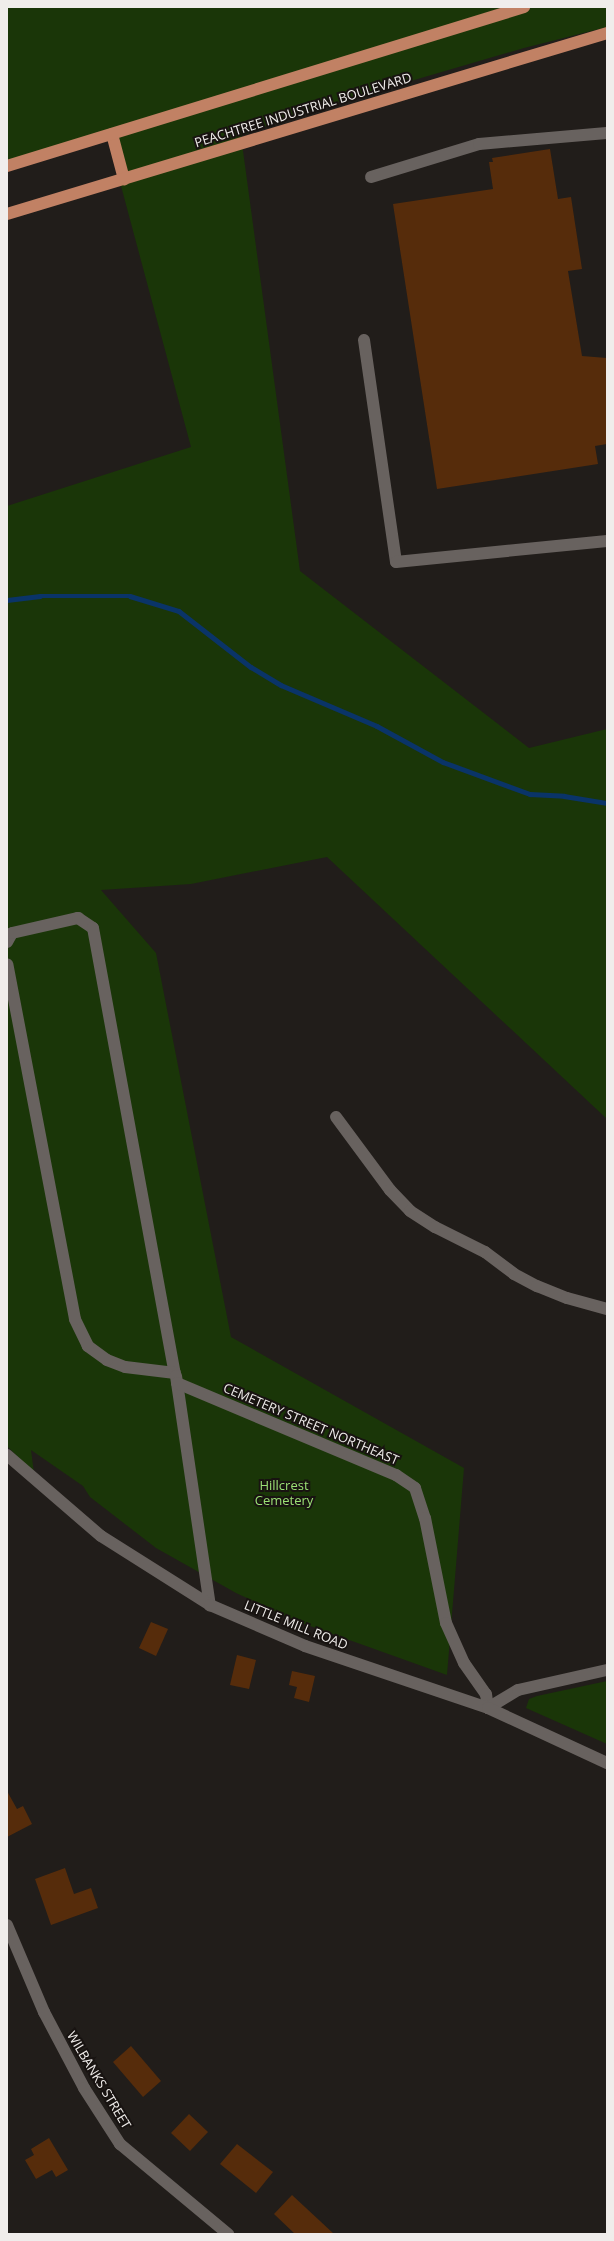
<!DOCTYPE html>
<html>
<head>
<meta charset="utf-8">
<style>
  body { margin:0 }
  #map { position:relative; width:614px; height:2241px; overflow:hidden; background:#211d1a; font-family:"Open Sans",sans-serif }
  div>[style] { position:absolute }
  .green>* { inset:0; background:#1a3608 }
  .stream>* { height:4.5px; margin:-2.25px; padding:0 2.25px; transform-origin:2.25px; border-radius:2.25px; background:#0a3468 }
  .building>* { inset:0; background:#562c0b }
  .minor>* { height:12px; margin:-6px; padding:0 6px; transform-origin:6px; border-radius:6px; background:#68625f }
  .major>* { height:12px; margin:-6px; padding:0 6px; transform-origin:6px; border-radius:6px; background:#c18164 }
  span { translate:-50% -50%; white-space:nowrap; text-align:center; line-height:1.15; -webkit-text-stroke:4px #181311; paint-order:stroke }
  .street-label { font-size:13px; color:#f0edeb }
  .park-label { font-size:13px; color:#9be175 }
  .frame { position:absolute; inset:0; border:8px solid #f0edeb; pointer-events:none }
</style>
</head>
<body>
<div id="map">
  <div class="green">
    <i style="clip-path:polygon(7px 7px,607px 7px,607px 27px,524px 48px,298px 114px,241px 136px,300px 571px,529px 748px,607px 729px,607px 1119px,327px 857px,191px 884px,101px 890px,156px 953px,231px 1337px,464px 1468px,447px 1675px,299px 1622px,236px 1593px,156px 1548px,90px 1497px,83px 1486px,31px 1450px,34px 1473px,7px 1446px,7px 506px,191px 447px,106px 130px,7px 166px)"></i>
    <i style="clip-path:polygon(607px 1681px,607px 1744px,526px 1708px,529px 1699px,537px 1696px)"></i>
  </div>
  <div class="stream">
    <i style="left:7px;top:600px;width:33px;rotate:-7deg"></i>
    <i style="left:40px;top:596px;width:90px"></i>
    <i style="left:130px;top:596px;width:51px;rotate:17deg"></i>
    <i style="left:179px;top:611px;width:91px;rotate:37.9deg"></i>
    <i style="left:251px;top:667px;width:35px;rotate:31deg"></i>
    <i style="left:281px;top:685px;width:104px;rotate:23.1deg"></i>
    <i style="left:377px;top:726px;width:75px;rotate:28.6deg"></i>
    <i style="left:443px;top:762px;width:93px;rotate:20.2deg"></i>
    <i style="left:530px;top:794px;width:34px;rotate:3deg"></i>
    <i style="left:564px;top:796px;width:44px;rotate:9.2deg"></i>
  </div>
  <div class="building">
    <i style="clip-path:polygon(550px 149px,558px 199px,571px 197px,582px 269px,568px 271px,582px 356px,607px 358px,607px 444px,595px 446px,598px 464px,437px 489px,393px 204px,493px 189px,489px 162px,493px 162px,492px 158px)"></i>
    <i style="clip-path:polygon(151px 1622px,168px 1629px,156px 1656px,139px 1648px)"></i>
    <i style="clip-path:polygon(237px 1655px,256px 1660px,249px 1689px,230px 1685px)"></i>
    <i style="clip-path:polygon(292px 1671px,315px 1676px,309px 1702px,294px 1698px,297px 1687px,289px 1685px)"></i>
    <i style="clip-path:polygon(7px 1791px,17px 1809px,23px 1806px,32px 1824px,7px 1837px)"></i>
    <i style="clip-path:polygon(65px 1868px,74px 1894px,91px 1888px,98px 1908px,51px 1925px,35px 1879px)"></i>
    <i style="clip-path:polygon(131px 2046px,161px 2081px,143px 2097px,113px 2062px)"></i>
    <i style="clip-path:polygon(189px 2114px,208px 2132px,190px 2151px,171px 2133px)"></i>
    <i style="clip-path:polygon(49px 2138px,68px 2170px,56px 2177px,52px 2170px,36px 2179px,25px 2160px,34px 2155px,31px 2149px)"></i>
    <i style="clip-path:polygon(237px 2144px,273px 2172px,256px 2193px,220px 2164px)"></i>
    <i style="clip-path:polygon(292px 2195px,334px 2234px,295px 2234px,274px 2214px)"></i>
  </div>
  <div class="minor">
    <i style="left:371px;top:177px;width:113px;rotate:-17deg"></i>
    <i style="left:479px;top:144px;width:128px;rotate:-4.9deg"></i>
    <i style="left:364px;top:340px;width:224px;rotate:81.8deg"></i>
    <i style="left:396px;top:562px;width:212px;rotate:-5.7deg"></i>
    <i style="left:7px;top:942px;width:10px;rotate:-61deg"></i>
    <i style="left:12px;top:933px;width:68px;rotate:-12.8deg"></i>
    <i style="left:78px;top:918px;width:18px;rotate:34deg"></i>
    <i style="left:93px;top:928px;width:452px;rotate:79.6deg"></i>
    <i style="left:175px;top:1373px;width:50px;rotate:-173.2deg"></i>
    <i style="left:125px;top:1367px;width:19px;rotate:-159deg"></i>
    <i style="left:107px;top:1360px;width:24px;rotate:-144deg"></i>
    <i style="left:88px;top:1346px;width:30px;rotate:-116deg"></i>
    <i style="left:75px;top:1319px;width:361px;rotate:-100.8deg"></i>
    <i style="left:336px;top:1117px;width:91px;rotate:53.5deg"></i>
    <i style="left:390px;top:1190px;width:29px;rotate:46deg"></i>
    <i style="left:410px;top:1211px;width:30px;rotate:33deg"></i>
    <i style="left:435px;top:1227px;width:56px;rotate:26.6deg"></i>
    <i style="left:485px;top:1252px;width:36px;rotate:37deg"></i>
    <i style="left:514px;top:1274px;width:26px;rotate:28deg"></i>
    <i style="left:537px;top:1286px;width:32px;rotate:22deg"></i>
    <i style="left:567px;top:1298px;width:41px;rotate:15.4deg"></i>
    <i style="left:176px;top:1376px;width:232px;rotate:81.6deg"></i>
    <i style="left:177px;top:1383px;width:238px;rotate:22.8deg"></i>
    <i style="left:396px;top:1475px;width:23px;rotate:34deg"></i>
    <i style="left:415px;top:1488px;width:32px;rotate:72deg"></i>
    <i style="left:425px;top:1518px;width:107px;rotate:78.7deg"></i>
    <i style="left:446px;top:1623px;width:44px;rotate:65.8deg"></i>
    <i style="left:464px;top:1663px;width:38px;rotate:55deg"></i>
    <i style="left:486px;top:1694px;width:14px;rotate:82deg"></i>
    <i style="left:488px;top:1708px;width:35px;rotate:-31deg"></i>
    <i style="left:518px;top:1690px;width:91px;rotate:-12.7deg"></i>
    <i style="left:7px;top:1455px;width:124px;rotate:40.8deg"></i>
    <i style="left:101px;top:1536px;width:129px;rotate:32.3deg"></i>
    <i style="left:210px;top:1605px;width:103px;rotate:23.3deg"></i>
    <i style="left:305px;top:1646px;width:193px;rotate:18.7deg"></i>
    <i style="left:488px;top:1708px;width:131px;rotate:24.8deg"></i>
    <i style="left:7px;top:1925px;width:95px;rotate:67deg"></i>
    <i style="left:44px;top:2012px;width:86px;rotate:62.2deg"></i>
    <i style="left:84px;top:2088px;width:67px;rotate:57.3deg"></i>
    <i style="left:120px;top:2144px;width:141px;rotate:39.8deg"></i>
  </div>
  <div class="major">
    <i style="left:112px;top:134px;width:47px;rotate:75.1deg"></i>
    <i style="left:7px;top:166px;width:541px;rotate:-17.09deg"></i>
    <i style="left:7px;top:214px;width:627px;rotate:-16.79deg"></i>
  </div>
  <div class="street-label">
    <span style="left:303px;top:110px;rotate:-17deg">PEACHTREE INDUSTRIAL BOULEVARD</span>
    <span style="left:311px;top:1424px;rotate:23deg">CEMETERY STREET NORTHEAST</span>
    <span style="left:296px;top:1625px;rotate:22deg">LITTLE MILL ROAD</span>
    <span style="left:99px;top:2080px;rotate:59deg">WILBANKS STREET</span>
  </div>
  <div class="park-label">
    <span style="left:284px;top:1493px">Hillcrest<br>Cemetery</span>
  </div>
  <div class="frame"></div>
</div>
</body>
</html>
